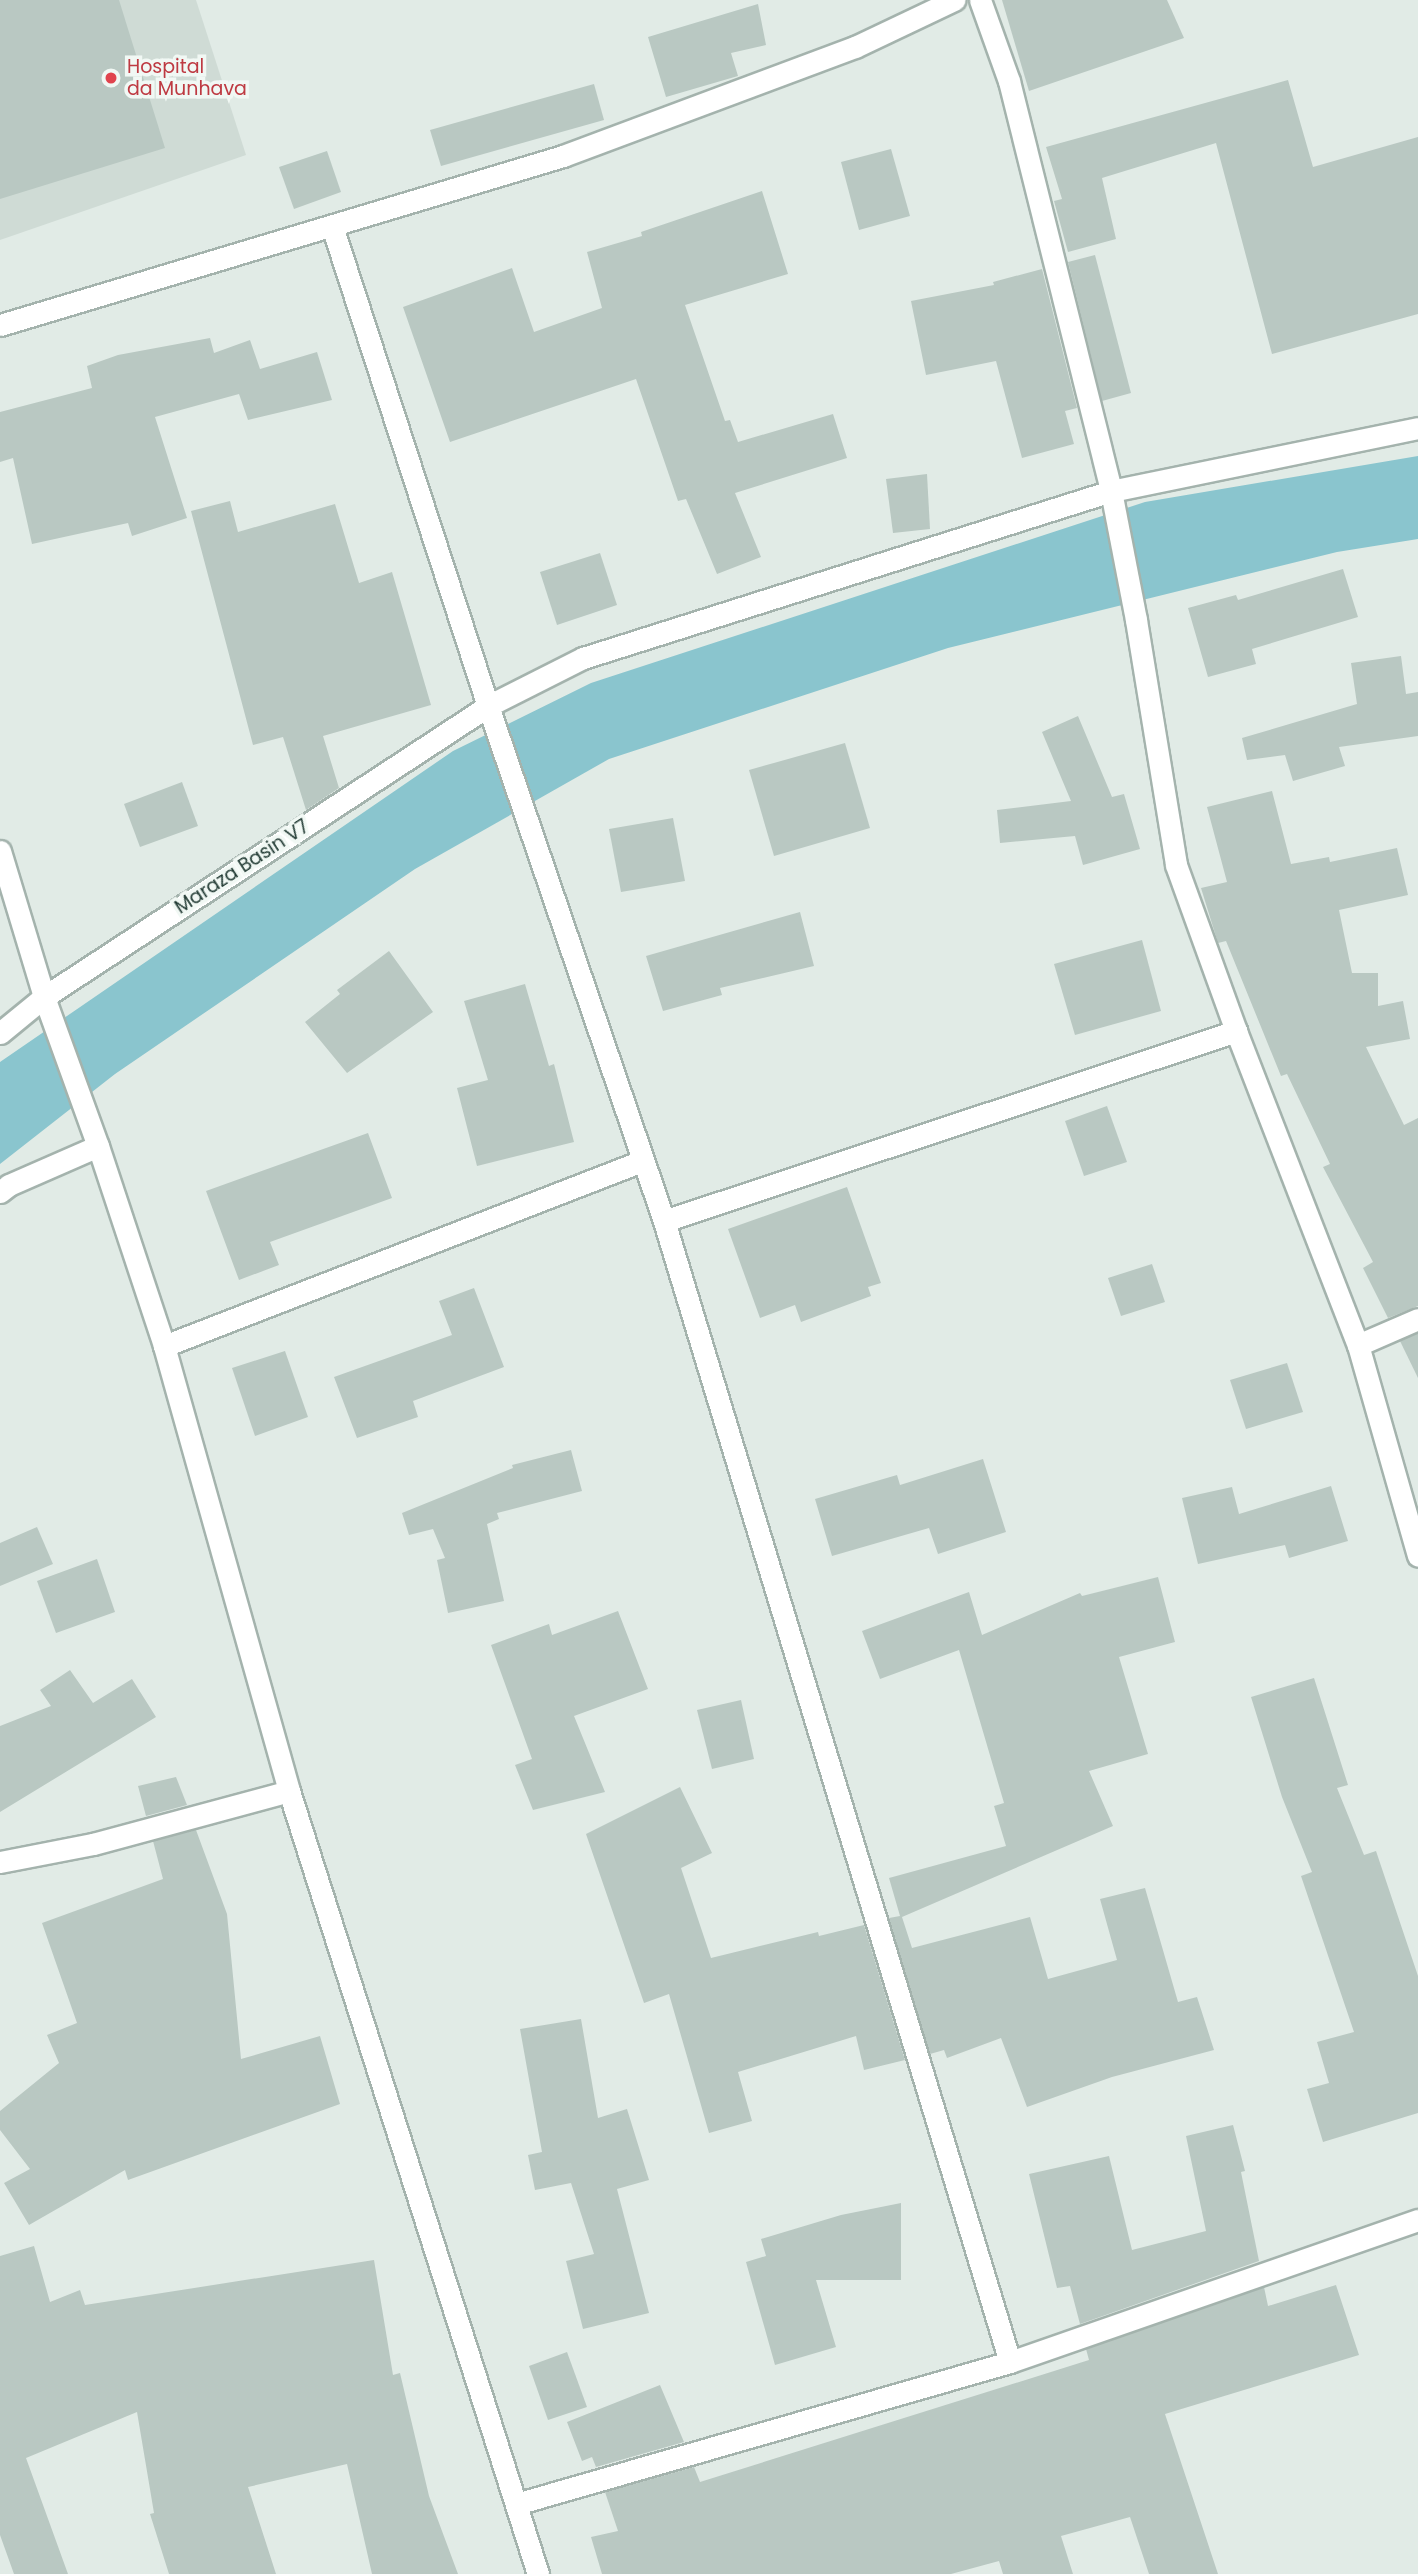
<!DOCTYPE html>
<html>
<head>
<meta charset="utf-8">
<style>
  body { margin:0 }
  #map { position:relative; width:1418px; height:2574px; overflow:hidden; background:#e1ebe6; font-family:Poppins,sans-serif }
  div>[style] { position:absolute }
  .built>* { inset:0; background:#cfdbd5 }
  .water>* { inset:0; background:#8ac5ce }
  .building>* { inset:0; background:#b9c8c2 }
  .roads { filter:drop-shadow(2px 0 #a4b3ad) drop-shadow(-2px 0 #a4b3ad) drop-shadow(0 2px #a4b3ad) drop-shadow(0 -2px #a4b3ad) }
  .minor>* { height:21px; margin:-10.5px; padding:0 10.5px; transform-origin:10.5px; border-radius:10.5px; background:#fff }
  .dots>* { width:19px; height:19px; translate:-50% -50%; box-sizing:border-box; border:4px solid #f1f8f4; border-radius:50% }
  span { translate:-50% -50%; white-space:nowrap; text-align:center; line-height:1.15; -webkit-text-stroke:7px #f1f8f4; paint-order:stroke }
  .health-label { font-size:19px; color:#be3a42 }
  .left { translate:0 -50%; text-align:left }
  .street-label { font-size:19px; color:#223b34 }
</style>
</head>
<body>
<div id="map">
  <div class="built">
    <i style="clip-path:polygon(0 0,196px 0,246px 155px,0 240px)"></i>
  </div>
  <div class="water">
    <i style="clip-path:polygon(1418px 456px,1418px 539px,1337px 552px,948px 648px,609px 759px,415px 869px,115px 1074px,0 1164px,0 1062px,453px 751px,591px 683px,1145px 502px)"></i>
  </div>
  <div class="building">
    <i style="clip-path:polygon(0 0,119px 0,165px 148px,0 199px)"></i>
    <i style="clip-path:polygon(1002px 0,1167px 0,1184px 38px,1029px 91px)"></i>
    <i style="clip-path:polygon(758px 4px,766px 45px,731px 53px,738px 76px,666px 97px,648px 37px)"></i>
    <i style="clip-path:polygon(1288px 80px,1313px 167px,1418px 137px,1418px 314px,1272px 354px,1216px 143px,1102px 178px,1116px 239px,1068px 252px,1054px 201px,1062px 199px,1046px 147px)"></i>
    <i style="clip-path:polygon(594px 84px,604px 120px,441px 166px,430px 130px)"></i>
    <i style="clip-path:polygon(891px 149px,910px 216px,859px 230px,841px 162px)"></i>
    <i style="clip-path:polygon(327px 151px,341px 192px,294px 209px,279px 167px)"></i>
    <i style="clip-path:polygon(762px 191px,788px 274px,685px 305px,725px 421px,730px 420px,738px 442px,833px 414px,847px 458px,735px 493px,761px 557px,717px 574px,686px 499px,678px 501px,636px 379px,450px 442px,403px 307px,512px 268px,534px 332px,602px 308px,587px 252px,642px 236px,641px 232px)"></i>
    <i style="clip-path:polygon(1095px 255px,1131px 393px,1102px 401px,1068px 262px)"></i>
    <i style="clip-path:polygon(1042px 269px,1077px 408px,1065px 411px,1074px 444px,1022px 458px,996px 361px,926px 375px,911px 301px,994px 285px,993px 282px)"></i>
    <i style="clip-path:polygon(210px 338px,214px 353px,250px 340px,260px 369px,317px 352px,332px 400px,248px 420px,239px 394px,155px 417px,187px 518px,132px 536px,128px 523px,32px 544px,13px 458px,0 462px,0 412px,92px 388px,87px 366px,118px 355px)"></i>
    <i style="clip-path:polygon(927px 474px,930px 529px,893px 533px,886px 479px)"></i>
    <i style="clip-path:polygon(230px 501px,238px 532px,335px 504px,359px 583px,392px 572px,431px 705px,323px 736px,339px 788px,306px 810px,283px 737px,253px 745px,191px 511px)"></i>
    <i style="clip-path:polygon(600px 553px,617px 605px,557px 625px,540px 572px)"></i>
    <i style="clip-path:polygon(1343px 569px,1358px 617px,1252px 649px,1256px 664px,1208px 677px,1188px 608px,1236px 595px,1238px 600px)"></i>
    <i style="clip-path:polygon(1401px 656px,1406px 694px,1418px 692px,1418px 736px,1339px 747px,1345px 766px,1293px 781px,1285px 755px,1247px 760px,1242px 738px,1357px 704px,1351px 663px)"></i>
    <i style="clip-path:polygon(1078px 716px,1112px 797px,1124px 794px,1140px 849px,1083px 865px,1075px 836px,1000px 843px,997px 810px,1071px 801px,1042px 732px)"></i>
    <i style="clip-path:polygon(845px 743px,870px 828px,774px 856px,749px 770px)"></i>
    <i style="clip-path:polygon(182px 782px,198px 826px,140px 847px,124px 804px)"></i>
    <i style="clip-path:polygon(1272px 791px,1291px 864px,1329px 857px,1330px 862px,1397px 848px,1408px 895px,1339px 910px,1352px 973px,1378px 973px,1378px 1006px,1403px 1001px,1410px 1039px,1366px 1047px,1404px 1125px,1418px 1118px,1418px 1306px,1388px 1318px,1363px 1268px,1373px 1262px,1323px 1167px,1330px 1164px,1287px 1074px,1281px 1076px,1226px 941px,1218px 943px,1201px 888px,1227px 882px,1207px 807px)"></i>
    <i style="clip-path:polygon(673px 818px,685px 881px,621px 892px,609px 829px)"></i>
    <i style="clip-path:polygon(800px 912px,814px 966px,720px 988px,722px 995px,663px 1011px,646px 956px)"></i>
    <i style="clip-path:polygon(1142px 940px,1161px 1011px,1075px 1035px,1054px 964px)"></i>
    <i style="clip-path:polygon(389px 951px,433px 1012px,347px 1073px,305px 1022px,340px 994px,337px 990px)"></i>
    <i style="clip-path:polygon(525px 984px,549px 1066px,554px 1064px,574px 1142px,477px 1166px,457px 1088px,488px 1080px,464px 1001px)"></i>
    <i style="clip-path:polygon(1107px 1106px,1127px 1162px,1084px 1176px,1065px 1121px)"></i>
    <i style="clip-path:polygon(368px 1133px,392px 1198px,270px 1242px,279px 1265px,239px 1280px,206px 1191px)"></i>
    <i style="clip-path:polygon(847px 1187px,881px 1283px,868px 1287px,871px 1296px,801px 1322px,795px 1305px,760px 1318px,728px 1229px)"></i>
    <i style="clip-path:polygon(1152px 1264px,1165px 1302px,1121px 1316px,1108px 1278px)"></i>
    <i style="clip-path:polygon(474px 1288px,504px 1367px,413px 1401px,418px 1417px,357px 1438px,334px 1377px,452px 1335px,439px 1301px)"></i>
    <i style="clip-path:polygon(1418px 1333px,1418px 1378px,1400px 1341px)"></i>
    <i style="clip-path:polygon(285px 1351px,308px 1417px,255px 1436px,232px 1368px)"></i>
    <i style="clip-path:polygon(1287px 1363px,1303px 1412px,1246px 1429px,1230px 1380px)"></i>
    <i style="clip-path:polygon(571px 1450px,582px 1491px,497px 1513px,499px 1519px,487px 1524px,504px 1601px,448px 1613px,437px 1560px,445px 1558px,433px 1529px,409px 1535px,402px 1513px,513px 1468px,512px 1465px)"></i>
    <i style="clip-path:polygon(983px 1459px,1006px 1532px,938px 1554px,929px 1528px,832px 1556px,815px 1499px,897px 1475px,900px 1485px)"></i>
    <i style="clip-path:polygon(1331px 1486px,1348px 1541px,1289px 1558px,1285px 1545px,1198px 1564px,1182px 1498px,1232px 1487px,1239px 1514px)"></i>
    <i style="clip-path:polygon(37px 1527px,53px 1564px,0 1586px,0 1543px)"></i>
    <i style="clip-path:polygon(97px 1559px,115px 1612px,56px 1633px,37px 1581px)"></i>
    <i style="clip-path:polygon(1158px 1577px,1175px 1642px,1119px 1657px,1148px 1754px,1089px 1771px,1113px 1826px,902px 1917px,912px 1948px,1030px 1917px,1048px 1979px,1117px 1960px,1100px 1899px,1145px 1888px,1178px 2002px,1197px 1997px,1214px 2050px,1112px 2077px,1027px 2107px,1001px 2038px,947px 2058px,944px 2050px,930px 2054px,889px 1918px,900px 1916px,889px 1878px,1006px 1846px,994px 1806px,1004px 1803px,959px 1650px,880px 1679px,862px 1631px,969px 1592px,982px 1635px,1080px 1593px,1082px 1596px)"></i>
    <i style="clip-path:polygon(618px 1611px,648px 1689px,574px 1716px,605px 1792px,533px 1810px,515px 1765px,532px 1759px,491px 1645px,549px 1624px,552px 1635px)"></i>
    <i style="clip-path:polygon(70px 1670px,93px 1703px,132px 1679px,156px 1717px,0 1812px,0 1726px,51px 1706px,40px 1690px)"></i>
    <i style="clip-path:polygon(1314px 1678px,1348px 1785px,1337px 1788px,1364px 1855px,1376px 1851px,1418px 1976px,1418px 2113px,1323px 2142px,1307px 2089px,1329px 2083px,1317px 2042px,1354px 2032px,1301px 1876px,1312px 1872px,1282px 1797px,1251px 1697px)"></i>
    <i style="clip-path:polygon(741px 1700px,754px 1759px,712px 1769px,697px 1710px)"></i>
    <i style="clip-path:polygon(176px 1777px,187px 1805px,146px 1816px,138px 1786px)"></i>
    <i style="clip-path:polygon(680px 1787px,712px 1853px,681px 1868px,711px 1958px,818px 1932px,819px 1936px,864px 1925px,905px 2060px,864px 2070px,856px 2036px,738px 2072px,752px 2121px,709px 2133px,669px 1994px,644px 2003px,586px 1834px)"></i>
    <i style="clip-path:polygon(196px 1830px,227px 1914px,241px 2059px,320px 2036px,340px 2104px,128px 2180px,125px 2170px,29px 2225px,4px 2183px,30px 2169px,0 2130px,0 2111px,59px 2063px,47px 2035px,77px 2023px,42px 1923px,163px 1879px,153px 1841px)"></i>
    <i style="clip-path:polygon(581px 2019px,598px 2118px,627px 2109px,649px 2180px,617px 2189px,649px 2313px,583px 2329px,566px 2261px,594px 2254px,571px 2183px,535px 2190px,528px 2155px,542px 2152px,520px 2029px)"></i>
    <i style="clip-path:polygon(1233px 2125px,1245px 2171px,1241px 2172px,1259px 2261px,1080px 2324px,1070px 2286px,1057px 2288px,1029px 2174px,1109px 2156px,1132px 2250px,1206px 2231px,1186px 2136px)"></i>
    <i style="clip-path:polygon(901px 2203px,901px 2280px,816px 2280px,836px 2347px,775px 2365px,746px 2262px,766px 2256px,761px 2239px,841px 2215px)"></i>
    <i style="clip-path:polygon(34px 2246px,50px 2302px,80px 2290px,85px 2305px,374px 2260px,393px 2375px,400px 2373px,429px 2496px,458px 2574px,372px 2574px,347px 2464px,248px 2487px,276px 2574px,169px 2574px,150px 2514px,154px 2513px,137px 2412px,26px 2458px,68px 2574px,14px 2574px,0 2535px,0 2256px)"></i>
    <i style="clip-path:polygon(1336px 2285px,1359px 2355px,1165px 2414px,1218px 2574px,1149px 2574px,1130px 2517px,1061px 2536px,1073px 2574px,1003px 2574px,999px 2561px,951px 2574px,602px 2574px,591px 2537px,618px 2531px,605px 2492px,694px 2467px,700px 2482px,1089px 2360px,1086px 2349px,1264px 2287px,1268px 2306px)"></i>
    <i style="clip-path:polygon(567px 2352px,587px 2407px,548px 2420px,529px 2366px)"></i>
    <i style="clip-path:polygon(660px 2385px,684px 2442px,596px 2467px,592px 2457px,582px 2461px,567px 2422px)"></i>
  </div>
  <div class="roads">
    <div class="minor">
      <i style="left:980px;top:0;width:86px;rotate:70.3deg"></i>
      <i style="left:1009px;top:81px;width:422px;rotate:76deg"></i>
      <i style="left:1111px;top:491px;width:131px;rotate:79deg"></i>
      <i style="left:1136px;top:620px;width:248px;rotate:80.7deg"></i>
      <i style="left:1176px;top:865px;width:177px;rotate:70.1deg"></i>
      <i style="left:1236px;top:1031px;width:337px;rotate:68.8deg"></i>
      <i style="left:1358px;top:1345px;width:219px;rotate:74.1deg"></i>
      <i style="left:332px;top:226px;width:505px;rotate:72deg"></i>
      <i style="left:488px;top:706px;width:544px;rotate:71.13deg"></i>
      <i style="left:664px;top:1221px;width:1192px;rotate:73.13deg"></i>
      <i style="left:0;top:325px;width:588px;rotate:-16.71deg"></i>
      <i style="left:563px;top:156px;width:312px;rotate:-20.5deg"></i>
      <i style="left:855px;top:47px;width:110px;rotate:-25.4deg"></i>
      <i style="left:0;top:851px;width:152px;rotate:73.2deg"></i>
      <i style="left:44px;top:997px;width:158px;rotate:70.1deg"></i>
      <i style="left:98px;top:1146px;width:211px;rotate:71.7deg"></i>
      <i style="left:164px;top:1346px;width:462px;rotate:74.3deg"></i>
      <i style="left:289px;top:1791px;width:822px;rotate:72.36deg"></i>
      <i style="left:0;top:1033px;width:57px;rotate:-39.3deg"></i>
      <i style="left:44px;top:997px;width:531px;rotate:-33.24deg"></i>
      <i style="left:488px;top:706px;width:106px;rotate:-26.8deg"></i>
      <i style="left:583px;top:658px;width:554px;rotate:-17.55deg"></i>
      <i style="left:1111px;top:491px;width:313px;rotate:-11.6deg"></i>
      <i style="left:0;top:1192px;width:11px;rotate:-38deg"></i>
      <i style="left:9px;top:1185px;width:97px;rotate:-23.7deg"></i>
      <i style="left:664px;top:1221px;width:603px;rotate:-18.37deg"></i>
      <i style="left:1358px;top:1345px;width:65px;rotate:-23.4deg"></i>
      <i style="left:164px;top:1346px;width:513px;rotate:-21.16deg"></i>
      <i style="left:0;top:1862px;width:95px;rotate:-11deg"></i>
      <i style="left:93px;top:1844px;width:203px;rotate:-15.1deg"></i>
      <i style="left:516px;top:2504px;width:514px;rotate:-16.04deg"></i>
      <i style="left:1010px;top:2362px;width:432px;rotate:-19.2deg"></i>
    </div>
  </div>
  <div class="dots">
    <i style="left:111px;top:78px;background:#e0444e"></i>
  </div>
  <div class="health-label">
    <span class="left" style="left:127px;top:78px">Hospital<br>da Munhava</span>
  </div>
  <div class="street-label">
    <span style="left:242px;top:867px;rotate:-33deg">Maraza Basin V7</span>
  </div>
</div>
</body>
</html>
